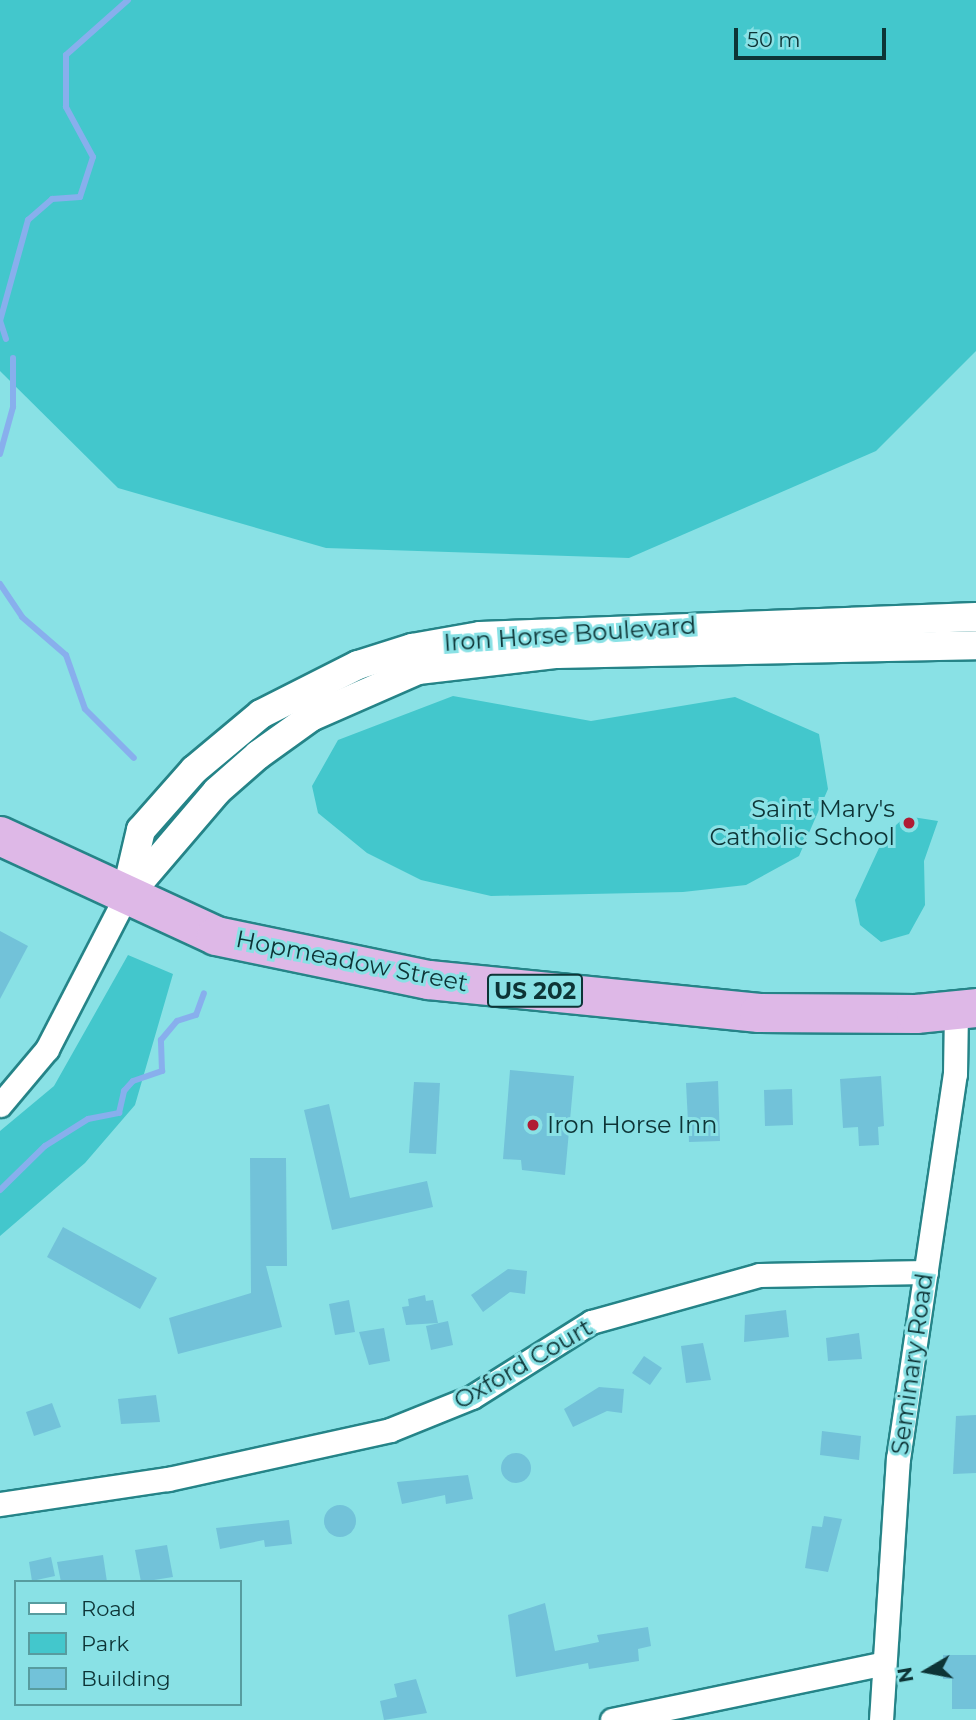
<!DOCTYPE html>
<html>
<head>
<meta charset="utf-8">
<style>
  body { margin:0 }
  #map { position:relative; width:976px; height:1720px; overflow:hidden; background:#89e1e5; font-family:Montserrat,sans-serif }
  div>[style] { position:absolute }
  .green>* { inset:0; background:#43c7cc }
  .stream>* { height:6px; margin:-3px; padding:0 3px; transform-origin:3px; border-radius:3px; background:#88afed }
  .building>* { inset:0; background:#72c2d9 }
  .round { border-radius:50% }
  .roads { filter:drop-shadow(2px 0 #258488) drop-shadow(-2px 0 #258488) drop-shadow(0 2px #258488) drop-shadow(0 -2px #258488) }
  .minor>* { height:23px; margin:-11.5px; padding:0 11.5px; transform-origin:11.5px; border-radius:11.5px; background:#fff }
  .tertiary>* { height:28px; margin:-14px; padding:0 14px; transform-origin:14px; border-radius:14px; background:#fff }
  .trunk>* { height:38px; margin:-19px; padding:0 19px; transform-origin:19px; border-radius:19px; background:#deb8e7 }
  .dots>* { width:19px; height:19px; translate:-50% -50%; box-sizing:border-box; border:4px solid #89e1e5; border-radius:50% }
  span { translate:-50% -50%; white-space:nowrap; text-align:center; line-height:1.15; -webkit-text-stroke:6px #89e1e5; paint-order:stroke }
  .shield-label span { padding:2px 5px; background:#89e1e5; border:2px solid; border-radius:5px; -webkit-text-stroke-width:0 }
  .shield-label { font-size:23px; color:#0d3436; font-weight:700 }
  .street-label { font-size:24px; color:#0d3436 }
  .poi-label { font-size:24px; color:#0d3436 }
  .right { translate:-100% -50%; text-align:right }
  .left { translate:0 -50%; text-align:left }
  .legend { position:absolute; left:14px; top:1580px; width:228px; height:126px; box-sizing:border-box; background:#89e1e5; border:2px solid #579c9f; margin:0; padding:9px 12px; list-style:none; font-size:21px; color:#0d3436 }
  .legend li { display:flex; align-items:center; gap:14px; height:35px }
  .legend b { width:35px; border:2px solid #579c9f }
  .north { position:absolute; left:892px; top:1636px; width:70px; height:70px; -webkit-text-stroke:5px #89e1e5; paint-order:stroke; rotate:260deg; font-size:19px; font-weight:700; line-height:28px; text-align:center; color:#0d3436 }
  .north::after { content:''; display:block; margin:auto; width:24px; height:32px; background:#0d3436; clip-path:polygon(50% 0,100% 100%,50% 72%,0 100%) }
  .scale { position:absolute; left:734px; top:28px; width:152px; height:32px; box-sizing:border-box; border:4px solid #0d3436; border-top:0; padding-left:9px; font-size:21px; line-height:24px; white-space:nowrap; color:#0d3436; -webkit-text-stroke:5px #89e1e5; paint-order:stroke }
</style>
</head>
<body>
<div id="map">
  <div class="green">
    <i style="clip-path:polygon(0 0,976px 0,976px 351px,876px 451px,629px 558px,326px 548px,118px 488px,0 371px)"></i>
    <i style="clip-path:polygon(453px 696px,591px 721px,735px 697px,819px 734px,828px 789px,799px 856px,746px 885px,683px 892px,491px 896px,421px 880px,367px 853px,318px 813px,312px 786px,338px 740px)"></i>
    <i style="clip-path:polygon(906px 816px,938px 821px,924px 861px,925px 905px,909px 934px,881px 942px,860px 925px,855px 900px,885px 835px)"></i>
    <i style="clip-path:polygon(128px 955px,173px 974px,135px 1105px,85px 1163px,0 1236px,0 1131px,54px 1086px)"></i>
  </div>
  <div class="stream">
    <i style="left:6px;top:339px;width:19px;rotate:-108deg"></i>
    <i style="left:0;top:321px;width:105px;rotate:-74.5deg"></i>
    <i style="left:28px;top:220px;width:32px;rotate:-41deg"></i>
    <i style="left:52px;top:199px;width:28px;rotate:-4deg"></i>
    <i style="left:80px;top:197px;width:42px;rotate:-72deg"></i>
    <i style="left:93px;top:157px;width:57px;rotate:-118.4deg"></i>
    <i style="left:66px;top:107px;width:52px;rotate:-90deg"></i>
    <i style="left:66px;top:55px;width:83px;rotate:-41.6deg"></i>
    <i style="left:0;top:454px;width:49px;rotate:-74.5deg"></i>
    <i style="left:13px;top:407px;width:49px;rotate:-90deg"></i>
    <i style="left:0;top:584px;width:40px;rotate:56deg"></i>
    <i style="left:22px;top:617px;width:58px;rotate:40.8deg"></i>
    <i style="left:66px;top:655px;width:57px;rotate:70.6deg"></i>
    <i style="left:85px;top:709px;width:69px;rotate:45deg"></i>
    <i style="left:0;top:1190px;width:63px;rotate:-44.4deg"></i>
    <i style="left:45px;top:1146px;width:51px;rotate:-32.1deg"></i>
    <i style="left:88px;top:1119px;width:32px;rotate:-11deg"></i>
    <i style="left:119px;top:1113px;width:23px;rotate:-77deg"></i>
    <i style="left:124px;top:1091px;width:13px;rotate:-48deg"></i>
    <i style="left:133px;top:1081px;width:31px;rotate:-19deg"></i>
    <i style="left:162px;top:1071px;width:31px;rotate:-92deg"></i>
    <i style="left:161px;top:1040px;width:25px;rotate:-50deg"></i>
    <i style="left:177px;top:1021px;width:20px;rotate:-18deg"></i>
    <i style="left:196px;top:1015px;width:23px;rotate:-70deg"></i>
  </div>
  <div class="building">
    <i style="clip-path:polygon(0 931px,28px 946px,0 999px)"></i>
    <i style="clip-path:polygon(510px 1070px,574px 1076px,565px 1175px,522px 1170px,521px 1160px,503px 1159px)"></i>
    <i style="clip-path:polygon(881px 1076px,884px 1126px,878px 1127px,879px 1145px,859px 1146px,858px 1127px,843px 1128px,840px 1079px)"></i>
    <i style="clip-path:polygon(718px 1081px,720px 1141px,689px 1142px,686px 1083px)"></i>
    <i style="clip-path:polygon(414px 1082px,440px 1083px,436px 1154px,409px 1153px)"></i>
    <i style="clip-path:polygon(792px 1089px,793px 1125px,765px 1126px,764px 1090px)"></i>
    <i style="clip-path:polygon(329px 1104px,350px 1198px,427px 1181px,433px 1207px,332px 1230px,304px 1110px)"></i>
    <i style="clip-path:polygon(250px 1158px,286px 1158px,287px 1266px,266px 1266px,282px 1327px,178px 1354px,169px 1318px,251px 1293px)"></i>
    <i style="clip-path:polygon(63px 1227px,157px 1278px,140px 1309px,47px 1257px)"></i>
    <i style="clip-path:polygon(508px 1269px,527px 1271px,525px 1294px,510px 1292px,483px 1312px,471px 1295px)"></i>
    <i style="clip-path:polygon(425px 1295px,426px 1301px,433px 1300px,438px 1323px,406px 1325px,402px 1307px,409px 1306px,408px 1299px)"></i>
    <i style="clip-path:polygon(349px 1300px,355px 1332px,335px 1335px,329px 1304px)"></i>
    <i style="clip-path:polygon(786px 1310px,789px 1337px,744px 1342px,745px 1315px)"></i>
    <i style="clip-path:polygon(448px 1321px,453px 1345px,431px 1350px,426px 1326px)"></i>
    <i style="clip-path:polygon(384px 1328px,390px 1361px,369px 1365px,359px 1332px)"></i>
    <i style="clip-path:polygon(859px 1333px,862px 1359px,828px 1361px,826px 1338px)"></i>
    <i style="clip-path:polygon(703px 1343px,711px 1380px,686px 1383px,681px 1346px)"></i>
    <i style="clip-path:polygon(644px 1356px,662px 1368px,650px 1385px,632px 1373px)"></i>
    <i style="clip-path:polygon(599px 1387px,624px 1389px,622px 1413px,607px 1411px,573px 1427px,564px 1409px)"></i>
    <i style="clip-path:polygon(156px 1395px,160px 1422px,121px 1424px,118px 1399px)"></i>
    <i style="clip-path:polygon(52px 1403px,61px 1427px,34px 1436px,26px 1412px)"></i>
    <i style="clip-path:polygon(976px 1415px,976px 1473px,953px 1474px,956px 1416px)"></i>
    <i style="clip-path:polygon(822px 1431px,861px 1436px,859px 1460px,820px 1455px)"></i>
    <i class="round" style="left:501px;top:1453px;width:30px;height:30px"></i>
    <i style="clip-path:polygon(468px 1475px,473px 1499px,446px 1504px,445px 1495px,402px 1504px,397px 1482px)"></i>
    <i class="round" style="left:324px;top:1505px;width:32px;height:32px"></i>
    <i style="clip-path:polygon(824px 1516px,842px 1519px,828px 1572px,805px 1568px,812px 1526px,822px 1527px)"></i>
    <i style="clip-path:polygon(289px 1520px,292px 1544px,265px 1547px,264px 1540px,220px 1549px,216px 1528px)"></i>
    <i style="clip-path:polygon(167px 1545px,173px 1577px,141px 1582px,135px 1550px)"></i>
    <i style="clip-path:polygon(103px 1555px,107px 1582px,61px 1582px,57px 1562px)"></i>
    <i style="clip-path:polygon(51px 1557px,55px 1576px,32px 1581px,29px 1562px)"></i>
    <i style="clip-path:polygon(545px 1603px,555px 1651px,599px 1642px,597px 1635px,648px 1627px,651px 1646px,638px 1649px,639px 1661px,589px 1669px,588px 1663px,516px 1677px,508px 1615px)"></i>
    <i style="clip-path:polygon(943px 1655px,976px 1655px,976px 1709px,952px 1709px,952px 1679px,943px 1679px)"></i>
    <i style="clip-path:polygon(416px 1679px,427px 1713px,384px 1720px,380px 1701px,397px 1697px,394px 1684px)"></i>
  </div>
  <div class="roads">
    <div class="minor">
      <i style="left:0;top:1105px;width:73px;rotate:-50deg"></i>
      <i style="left:47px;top:1049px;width:170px;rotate:-62.7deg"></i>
      <i style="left:0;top:1504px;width:170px;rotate:-8.5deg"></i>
      <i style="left:168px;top:1479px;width:227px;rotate:-12.4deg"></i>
      <i style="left:390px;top:1430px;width:88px;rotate:-21.9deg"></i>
      <i style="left:472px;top:1397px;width:141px;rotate:-32.2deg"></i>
      <i style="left:591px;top:1322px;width:174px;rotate:-15.6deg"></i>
      <i style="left:759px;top:1275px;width:167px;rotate:-1deg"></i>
      <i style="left:612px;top:1720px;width:275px;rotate:-11.8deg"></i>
      <i style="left:881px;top:1720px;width:262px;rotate:-86.3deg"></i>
      <i style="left:898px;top:1459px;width:389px;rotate:-81.6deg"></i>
      <i style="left:955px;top:1074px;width:65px;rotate:-89.1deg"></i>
    </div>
    <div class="tertiary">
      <i style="left:130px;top:893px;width:134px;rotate:-49.5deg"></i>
      <i style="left:217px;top:791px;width:55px;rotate:-41.3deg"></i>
      <i style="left:258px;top:755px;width:65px;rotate:-35.6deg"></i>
      <i style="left:311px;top:717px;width:117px;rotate:-23.7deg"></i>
      <i style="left:418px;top:670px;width:140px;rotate:-6.6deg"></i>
      <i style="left:557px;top:654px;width:419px;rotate:-1.2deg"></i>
      <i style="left:125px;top:898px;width:70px;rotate:-76.8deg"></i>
      <i style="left:141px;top:830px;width:80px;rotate:-48.5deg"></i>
      <i style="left:194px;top:770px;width:87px;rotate:-39.9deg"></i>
      <i style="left:261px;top:714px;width:109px;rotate:-26.8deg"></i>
      <i style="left:358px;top:665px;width:57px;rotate:-17.5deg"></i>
      <i style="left:412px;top:648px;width:69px;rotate:-10deg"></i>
      <i style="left:480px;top:636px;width:496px;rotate:-2.2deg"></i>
    </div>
    <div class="trunk">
      <i style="left:0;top:836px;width:238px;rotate:24.8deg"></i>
      <i style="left:216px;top:936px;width:217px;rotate:11.7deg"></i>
      <i style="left:429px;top:980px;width:332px;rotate:5.7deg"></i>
      <i style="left:759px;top:1013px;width:157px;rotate:0.4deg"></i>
      <i style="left:916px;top:1014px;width:60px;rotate:-5.7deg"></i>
    </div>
  </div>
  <div class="dots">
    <i style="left:909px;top:823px;background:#b01c34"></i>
    <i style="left:533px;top:1125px;background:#b01c34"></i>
  </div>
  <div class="shield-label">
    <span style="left:535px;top:991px">US 202</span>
  </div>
  <div class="street-label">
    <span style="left:570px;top:634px;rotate:-4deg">Iron Horse Boulevard</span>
    <span style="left:352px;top:961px;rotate:11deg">Hopmeadow Street</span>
    <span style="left:523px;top:1364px;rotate:-30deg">Oxford Court</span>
    <span style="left:912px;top:1364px;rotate:-82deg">Seminary Road</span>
  </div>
  <div class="poi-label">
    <span class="right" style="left:895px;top:823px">Saint Mary's<br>Catholic School</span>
    <span class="left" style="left:547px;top:1125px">Iron Horse Inn</span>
  </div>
  <ul class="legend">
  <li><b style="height:9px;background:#fff"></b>Road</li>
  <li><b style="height:19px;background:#43c7cc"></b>Park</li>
  <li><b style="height:19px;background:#72c2d9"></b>Building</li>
  </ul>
  <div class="north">N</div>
  <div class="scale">50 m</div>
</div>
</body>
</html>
